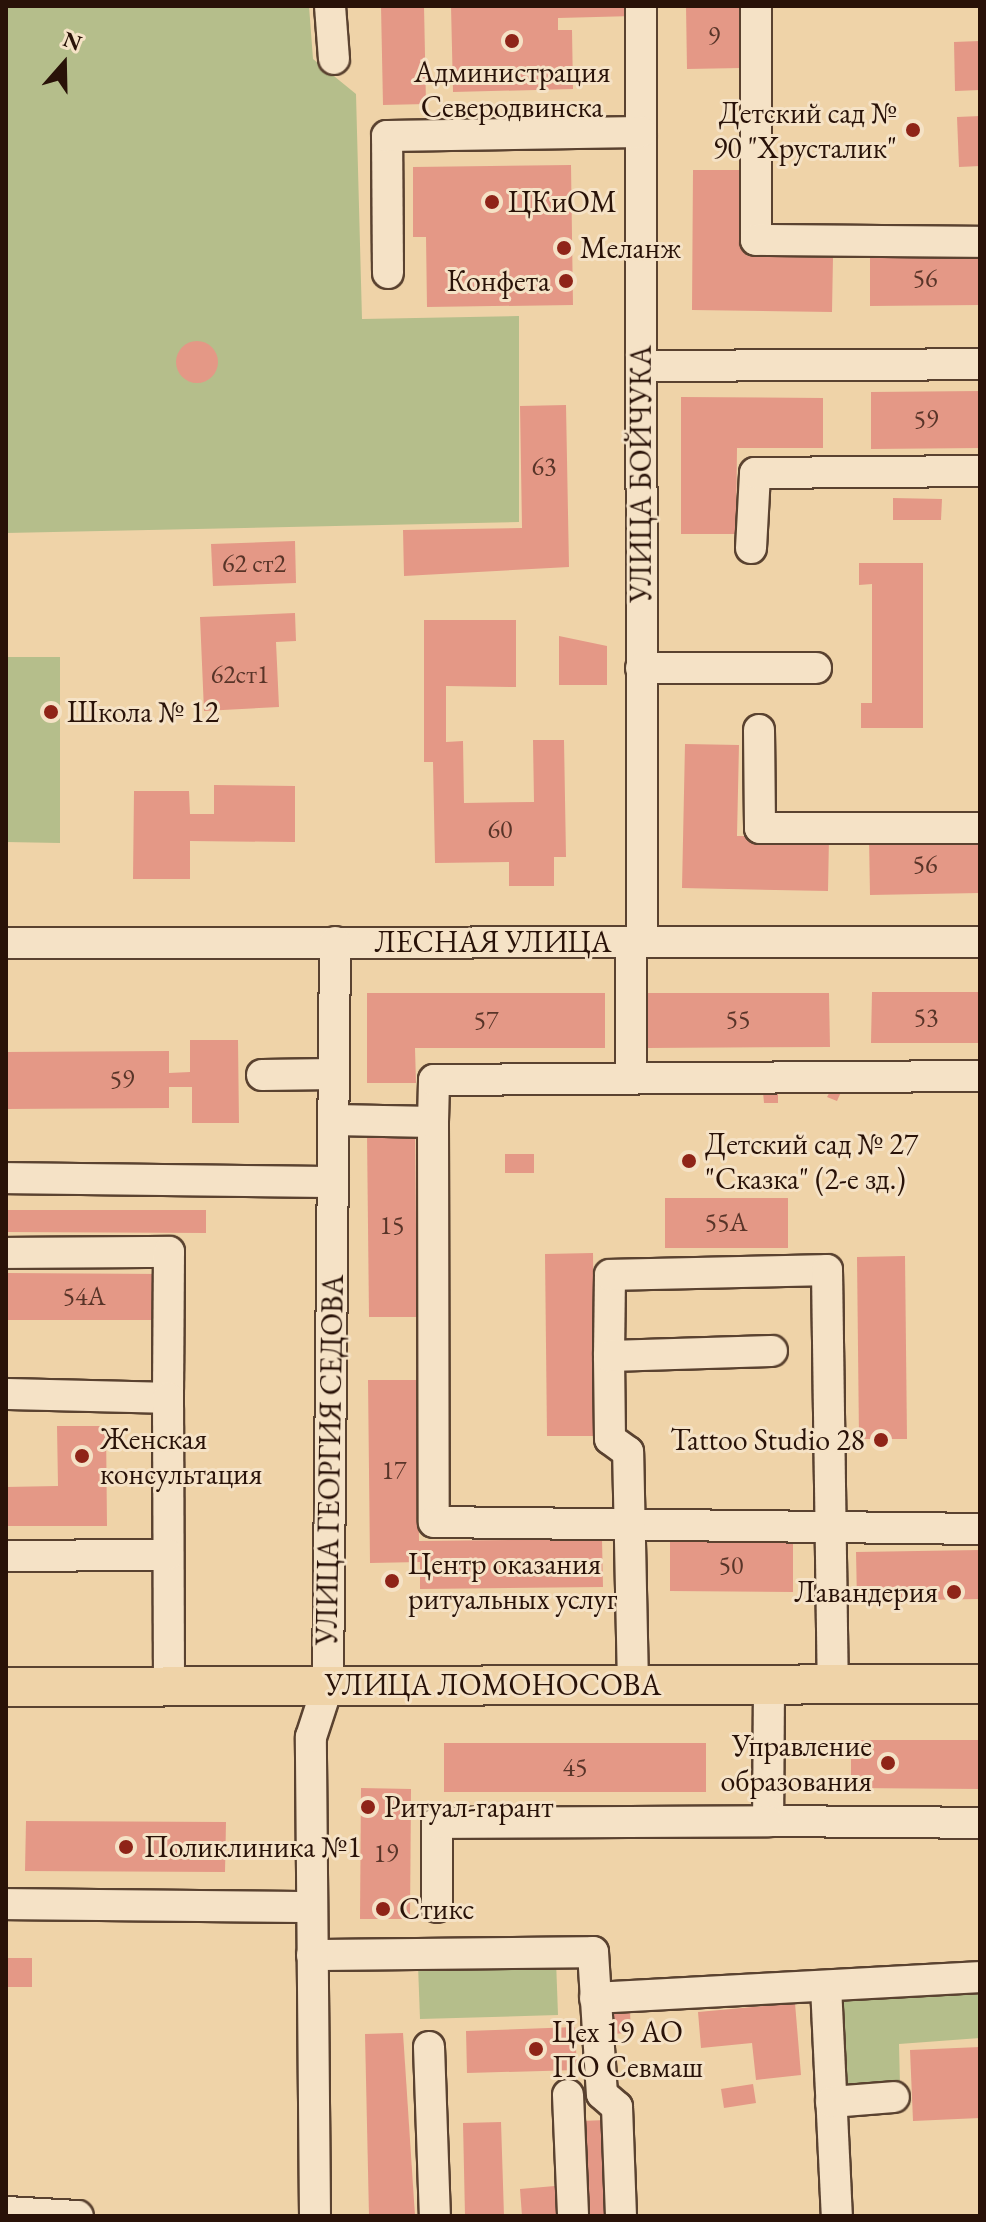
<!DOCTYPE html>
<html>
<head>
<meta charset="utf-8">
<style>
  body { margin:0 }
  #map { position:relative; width:986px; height:2222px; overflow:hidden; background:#efd3a8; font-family:"EB Garamond",serif }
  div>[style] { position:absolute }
  .green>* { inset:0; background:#b5be8b }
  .building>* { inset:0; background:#e49886 }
  .round { border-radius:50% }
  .roads { filter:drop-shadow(2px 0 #5a4230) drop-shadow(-2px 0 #5a4230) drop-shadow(0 2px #5a4230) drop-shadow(0 -2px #5a4230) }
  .minor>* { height:30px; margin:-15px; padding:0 15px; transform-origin:15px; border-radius:15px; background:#f5e2c6 }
  .major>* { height:38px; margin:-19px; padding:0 19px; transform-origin:19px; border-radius:19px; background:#efd3a8 }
  .dots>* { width:22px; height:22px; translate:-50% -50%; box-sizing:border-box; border:4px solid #f5e2c6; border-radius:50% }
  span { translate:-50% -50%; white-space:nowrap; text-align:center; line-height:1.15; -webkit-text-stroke:6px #f5e2c6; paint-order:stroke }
  .number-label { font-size:26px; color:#583428 }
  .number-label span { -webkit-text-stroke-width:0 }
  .poi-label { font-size:30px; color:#291208 }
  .right { translate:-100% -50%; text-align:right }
  .left { translate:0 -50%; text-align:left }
  .street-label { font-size:30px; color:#291208 }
  .frame { position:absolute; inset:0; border:8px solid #291208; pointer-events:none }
  .north { position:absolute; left:24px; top:24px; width:80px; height:80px; -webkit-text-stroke:6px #f5e2c6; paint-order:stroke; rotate:20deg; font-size:22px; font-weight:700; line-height:32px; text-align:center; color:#291208 }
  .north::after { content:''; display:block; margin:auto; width:28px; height:36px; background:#291208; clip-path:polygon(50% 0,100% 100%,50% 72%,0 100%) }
</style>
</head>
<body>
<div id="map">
  <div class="green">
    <i style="clip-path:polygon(6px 6px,309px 6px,313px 59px,356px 94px,362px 319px,519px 316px,519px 522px,6px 533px)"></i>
    <i style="clip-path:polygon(6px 657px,60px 657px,60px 843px,6px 842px)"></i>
    <i style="clip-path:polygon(556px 1960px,558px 2015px,420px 2019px,418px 1965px)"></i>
    <i style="clip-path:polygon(980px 1984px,980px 2038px,899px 2044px,900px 2085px,851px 2089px,834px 2077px,837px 2006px,856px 1990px)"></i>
  </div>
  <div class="building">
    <i style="clip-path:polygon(381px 6px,424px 6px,426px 104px,383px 105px)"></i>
    <i style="clip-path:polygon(451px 6px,634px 6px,634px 16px,558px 18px,558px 30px,572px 30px,573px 89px,453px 92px)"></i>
    <i style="clip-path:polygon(686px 6px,740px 6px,741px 68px,687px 69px)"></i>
    <i style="clip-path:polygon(980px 41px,980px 90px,955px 91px,954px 42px)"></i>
    <i style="clip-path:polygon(980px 116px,980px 166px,959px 167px,957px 117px)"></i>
    <i style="clip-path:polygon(571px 165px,573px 305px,427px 307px,426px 237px,413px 237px,413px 167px)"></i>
    <i style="clip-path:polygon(693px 170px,748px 170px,747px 256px,833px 257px,832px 312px,692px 310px)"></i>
    <i style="clip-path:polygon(870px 253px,980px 253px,980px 305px,870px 306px)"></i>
    <i class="round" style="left:176px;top:341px;width:42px;height:42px"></i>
    <i style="clip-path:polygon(980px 391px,980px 448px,871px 449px,871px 392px)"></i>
    <i style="clip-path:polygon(681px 397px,823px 398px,823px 448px,737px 448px,736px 534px,681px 534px)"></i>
    <i style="clip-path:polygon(566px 405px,569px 567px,404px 576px,403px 530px,522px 528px,520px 406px)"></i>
    <i style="clip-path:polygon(893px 498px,942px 499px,941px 520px,893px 520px)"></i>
    <i style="clip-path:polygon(295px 541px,296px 583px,213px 586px,211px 544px)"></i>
    <i style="clip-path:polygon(859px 563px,923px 563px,923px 728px,861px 728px,861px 703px,872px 703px,872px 584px,859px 585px)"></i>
    <i style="clip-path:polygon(295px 613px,296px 641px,276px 642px,279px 707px,204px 711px,200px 617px)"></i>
    <i style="clip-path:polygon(424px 620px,516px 620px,516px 687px,446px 686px,446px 742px,463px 741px,464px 803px,534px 802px,533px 740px,564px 740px,566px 857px,554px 857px,554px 886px,509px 886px,509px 862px,435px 863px,433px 762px,424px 762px)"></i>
    <i style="clip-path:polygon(559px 636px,607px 646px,607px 685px,559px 685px)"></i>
    <i style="clip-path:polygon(685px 744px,739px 745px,737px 836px,829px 837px,828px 891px,682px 888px)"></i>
    <i style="clip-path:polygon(214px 785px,295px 786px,295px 842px,190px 841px,190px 879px,133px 879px,134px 791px,189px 791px,190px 814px,214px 814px)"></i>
    <i style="clip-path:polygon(980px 836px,980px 893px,870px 895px,869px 837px)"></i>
    <i style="clip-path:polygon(872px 992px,980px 992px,980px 1043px,871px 1043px)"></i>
    <i style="clip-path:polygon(367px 993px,605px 993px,605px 1048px,415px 1048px,416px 1083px,367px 1083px)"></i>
    <i style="clip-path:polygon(647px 993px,829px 993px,830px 1047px,647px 1048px)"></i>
    <i style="clip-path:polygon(190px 1040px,238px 1040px,239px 1123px,192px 1123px,192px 1087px,169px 1087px,169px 1108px,6px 1109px,6px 1052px,169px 1051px,169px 1073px,190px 1072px)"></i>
    <i style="clip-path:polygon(832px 1088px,841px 1092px,837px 1101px,827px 1097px)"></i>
    <i style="clip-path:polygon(763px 1092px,778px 1092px,778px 1103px,764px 1103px)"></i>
    <i style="clip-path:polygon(367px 1134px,415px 1134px,417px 1317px,369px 1317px)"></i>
    <i style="clip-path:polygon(505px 1154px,534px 1154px,534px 1173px,505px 1173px)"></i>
    <i style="clip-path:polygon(665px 1198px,788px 1198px,788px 1248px,665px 1248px)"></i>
    <i style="clip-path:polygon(6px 1210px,206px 1210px,206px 1233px,6px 1232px)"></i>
    <i style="clip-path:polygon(593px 1253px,595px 1436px,547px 1436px,545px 1254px)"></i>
    <i style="clip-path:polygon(905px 1256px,907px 1439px,859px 1439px,857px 1257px)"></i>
    <i style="clip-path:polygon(6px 1273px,162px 1274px,162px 1320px,6px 1320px)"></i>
    <i style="clip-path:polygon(368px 1380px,417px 1380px,419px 1541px,602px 1539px,603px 1587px,420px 1589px,420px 1562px,370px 1563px)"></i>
    <i style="clip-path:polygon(57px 1426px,106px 1426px,107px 1526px,6px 1526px,6px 1487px,58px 1486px)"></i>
    <i style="clip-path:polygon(670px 1541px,793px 1541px,793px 1592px,670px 1591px)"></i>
    <i style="clip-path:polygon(980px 1550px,980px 1599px,857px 1601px,856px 1552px)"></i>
    <i style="clip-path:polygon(851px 1740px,980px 1740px,980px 1789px,851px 1788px)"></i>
    <i style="clip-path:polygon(444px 1743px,706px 1743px,706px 1792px,444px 1792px)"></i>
    <i style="clip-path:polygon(361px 1788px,411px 1789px,410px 1919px,360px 1919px)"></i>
    <i style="clip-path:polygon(26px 1821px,226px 1822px,225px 1872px,25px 1871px)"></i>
    <i style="clip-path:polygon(6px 1958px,32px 1958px,32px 1987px,6px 1987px)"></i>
    <i style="clip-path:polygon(795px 2003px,801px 2075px,756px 2080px,752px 2043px,701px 2048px,698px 2012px)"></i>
    <i style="clip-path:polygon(630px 2011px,631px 2033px,609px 2034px,611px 2013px)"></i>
    <i style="clip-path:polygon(575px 2027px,577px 2070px,467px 2073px,466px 2031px)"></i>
    <i style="clip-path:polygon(403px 2033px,415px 2216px,369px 2216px,365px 2034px)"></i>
    <i style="clip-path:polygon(980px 2047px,980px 2118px,913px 2121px,910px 2050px)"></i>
    <i style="clip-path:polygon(753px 2084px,756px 2103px,724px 2108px,721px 2089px)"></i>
    <i style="clip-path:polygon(606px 2120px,608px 2216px,583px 2216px,581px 2121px)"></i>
    <i style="clip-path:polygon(501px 2122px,504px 2216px,465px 2216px,463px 2123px)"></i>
    <i style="clip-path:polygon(555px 2186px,557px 2216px,522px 2216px,520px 2189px)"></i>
  </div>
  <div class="roads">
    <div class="minor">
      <i style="left:330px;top:6px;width:53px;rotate:85.7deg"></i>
      <i style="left:641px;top:6px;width:936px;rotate:89.94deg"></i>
      <i style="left:756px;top:6px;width:234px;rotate:90deg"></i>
      <i style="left:756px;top:240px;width:224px;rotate:0.5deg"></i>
      <i style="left:388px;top:273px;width:137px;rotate:-90.4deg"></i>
      <i style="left:387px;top:136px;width:254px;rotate:-0.9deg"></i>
      <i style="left:641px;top:366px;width:339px;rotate:-0.3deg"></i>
      <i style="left:751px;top:548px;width:75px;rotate:-86.9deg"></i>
      <i style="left:755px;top:473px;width:225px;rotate:-0.5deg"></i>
      <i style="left:641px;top:668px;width:175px"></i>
      <i style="left:759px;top:730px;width:98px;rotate:89.4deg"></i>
      <i style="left:760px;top:828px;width:220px"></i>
      <i style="left:6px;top:943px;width:974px;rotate:-0.06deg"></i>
      <i style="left:262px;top:1075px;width:72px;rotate:-0.8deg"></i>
      <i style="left:631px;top:1078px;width:136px;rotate:-90deg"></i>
      <i style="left:334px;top:1120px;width:99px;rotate:1.2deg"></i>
      <i style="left:433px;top:1122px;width:400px;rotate:89.9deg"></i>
      <i style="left:434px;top:1522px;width:546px;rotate:0.73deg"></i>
      <i style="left:433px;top:1122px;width:42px;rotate:-88.6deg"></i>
      <i style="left:434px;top:1080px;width:546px;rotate:-0.42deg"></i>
      <i style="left:6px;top:1178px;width:327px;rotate:0.7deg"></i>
      <i style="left:6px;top:1253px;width:163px;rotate:-0.4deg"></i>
      <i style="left:169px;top:1252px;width:146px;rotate:90.4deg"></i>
      <i style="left:609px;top:1356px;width:81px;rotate:-89.3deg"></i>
      <i style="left:610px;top:1275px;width:217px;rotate:-1.3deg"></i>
      <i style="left:827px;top:1270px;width:415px;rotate:89.2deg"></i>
      <i style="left:6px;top:1394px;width:162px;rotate:1.4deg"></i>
      <i style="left:168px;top:1398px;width:288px;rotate:89.8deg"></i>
      <i style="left:6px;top:1556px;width:162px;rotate:-0.4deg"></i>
      <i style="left:633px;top:1685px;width:233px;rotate:-91.2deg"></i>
      <i style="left:628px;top:1452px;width:22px;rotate:-144deg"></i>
      <i style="left:610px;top:1439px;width:83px;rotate:-90.7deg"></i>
      <i style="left:609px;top:1356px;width:163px;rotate:-1.8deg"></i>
      <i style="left:769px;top:1686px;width:135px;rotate:90.4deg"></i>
      <i style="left:768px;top:1821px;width:212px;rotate:0.5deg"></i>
      <i style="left:6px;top:1904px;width:305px;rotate:0.6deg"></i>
      <i style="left:437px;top:1907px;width:84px;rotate:-90deg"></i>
      <i style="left:437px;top:1823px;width:331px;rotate:-0.3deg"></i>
      <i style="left:312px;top:1955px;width:281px;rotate:-0.6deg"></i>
      <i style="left:593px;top:1952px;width:142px;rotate:86.4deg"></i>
      <i style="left:602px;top:2094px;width:20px;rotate:41deg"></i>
      <i style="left:617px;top:2107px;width:109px;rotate:87.9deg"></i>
      <i style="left:826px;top:1986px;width:230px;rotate:87.3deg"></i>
      <i style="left:595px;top:1998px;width:386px;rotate:-3.1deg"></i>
      <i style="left:429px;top:2047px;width:169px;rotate:88deg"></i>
      <i style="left:568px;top:2095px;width:121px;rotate:87.6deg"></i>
      <i style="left:831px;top:2102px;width:63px;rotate:-4.5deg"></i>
      <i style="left:6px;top:2212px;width:72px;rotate:3.2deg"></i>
      <i style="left:315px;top:2216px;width:479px;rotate:-90.5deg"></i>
      <i style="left:311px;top:1737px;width:55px;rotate:-71.9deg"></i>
      <i style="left:328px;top:1685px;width:743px;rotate:-89.46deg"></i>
    </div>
    <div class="major">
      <i style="left:6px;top:1687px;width:974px;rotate:-0.18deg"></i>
    </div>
  </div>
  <div class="dots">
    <i style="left:512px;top:41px;background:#8f2418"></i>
    <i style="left:913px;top:130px;background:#8f2418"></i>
    <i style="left:492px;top:202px;background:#8f2418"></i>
    <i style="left:564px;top:248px;background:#8f2418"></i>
    <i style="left:566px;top:281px;background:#8f2418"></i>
    <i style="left:51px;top:712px;background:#8f2418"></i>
    <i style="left:689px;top:1161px;background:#8f2418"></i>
    <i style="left:881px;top:1440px;background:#8f2418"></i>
    <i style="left:82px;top:1456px;background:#8f2418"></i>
    <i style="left:392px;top:1581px;background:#8f2418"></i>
    <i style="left:954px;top:1592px;background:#8f2418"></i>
    <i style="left:888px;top:1763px;background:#8f2418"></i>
    <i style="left:368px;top:1807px;background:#8f2418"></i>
    <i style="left:126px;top:1847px;background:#8f2418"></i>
    <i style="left:383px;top:1909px;background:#8f2418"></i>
    <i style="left:536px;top:2049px;background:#8f2418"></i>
  </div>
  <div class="number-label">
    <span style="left:714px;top:37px">9</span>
    <span style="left:925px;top:279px">56</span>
    <span style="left:926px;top:420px">59</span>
    <span style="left:544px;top:467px">63</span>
    <span style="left:254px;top:564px">62 ст2</span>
    <span style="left:240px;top:675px">62ст1</span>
    <span style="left:500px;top:830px">60</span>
    <span style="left:925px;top:865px">56</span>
    <span style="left:926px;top:1018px">53</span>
    <span style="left:738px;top:1020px">55</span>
    <span style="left:486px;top:1021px">57</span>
    <span style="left:122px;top:1080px">59</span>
    <span style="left:726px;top:1223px">55А</span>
    <span style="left:392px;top:1226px">15</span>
    <span style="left:84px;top:1297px">54А</span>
    <span style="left:394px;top:1471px">17</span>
    <span style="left:731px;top:1566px">50</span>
    <span style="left:575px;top:1768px">45</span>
    <span style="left:386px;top:1854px">19</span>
  </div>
  <div class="poi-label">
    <span style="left:512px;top:89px">Администрация<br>Северодвинска</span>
    <span class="right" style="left:897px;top:130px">Детский сад №<br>90 "Хрусталик"</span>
    <span class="left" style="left:508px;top:202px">ЦКиОМ</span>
    <span class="left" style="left:580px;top:248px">Меланж</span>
    <span class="right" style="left:550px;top:281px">Конфета</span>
    <span class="left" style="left:67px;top:712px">Школа № 12</span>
    <span class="left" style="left:705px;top:1161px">Детский сад № 27<br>"Сказка" (2-е зд.)</span>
    <span class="left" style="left:100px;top:1456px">Женская<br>консультация</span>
    <span class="right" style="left:865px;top:1440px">Tattoo Studio 28</span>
    <span class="left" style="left:408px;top:1581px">Центр оказания<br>ритуальных услуг</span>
    <span class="right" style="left:938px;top:1592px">Лавандерия</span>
    <span class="right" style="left:872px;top:1763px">Управление<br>образования</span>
    <span class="left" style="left:384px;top:1807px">Ритуал-гарант</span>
    <span class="left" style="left:144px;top:1847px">Поликлиника №1</span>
    <span class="left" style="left:399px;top:1909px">Стикс</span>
    <span class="left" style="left:552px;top:2049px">Цех 19 АО<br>ПО Севмаш</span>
  </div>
  <div class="street-label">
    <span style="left:641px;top:474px;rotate:-90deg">УЛИЦА БОЙЧУКА</span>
    <span style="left:493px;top:942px">ЛЕСНАЯ УЛИЦА</span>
    <span style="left:330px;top:1460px;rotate:-89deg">УЛИЦА ГЕОРГИЯ СЕДОВА</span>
    <span style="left:493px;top:1685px">УЛИЦА ЛОМОНОСОВА</span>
  </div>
  <div class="frame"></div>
  <div class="north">N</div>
</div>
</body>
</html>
